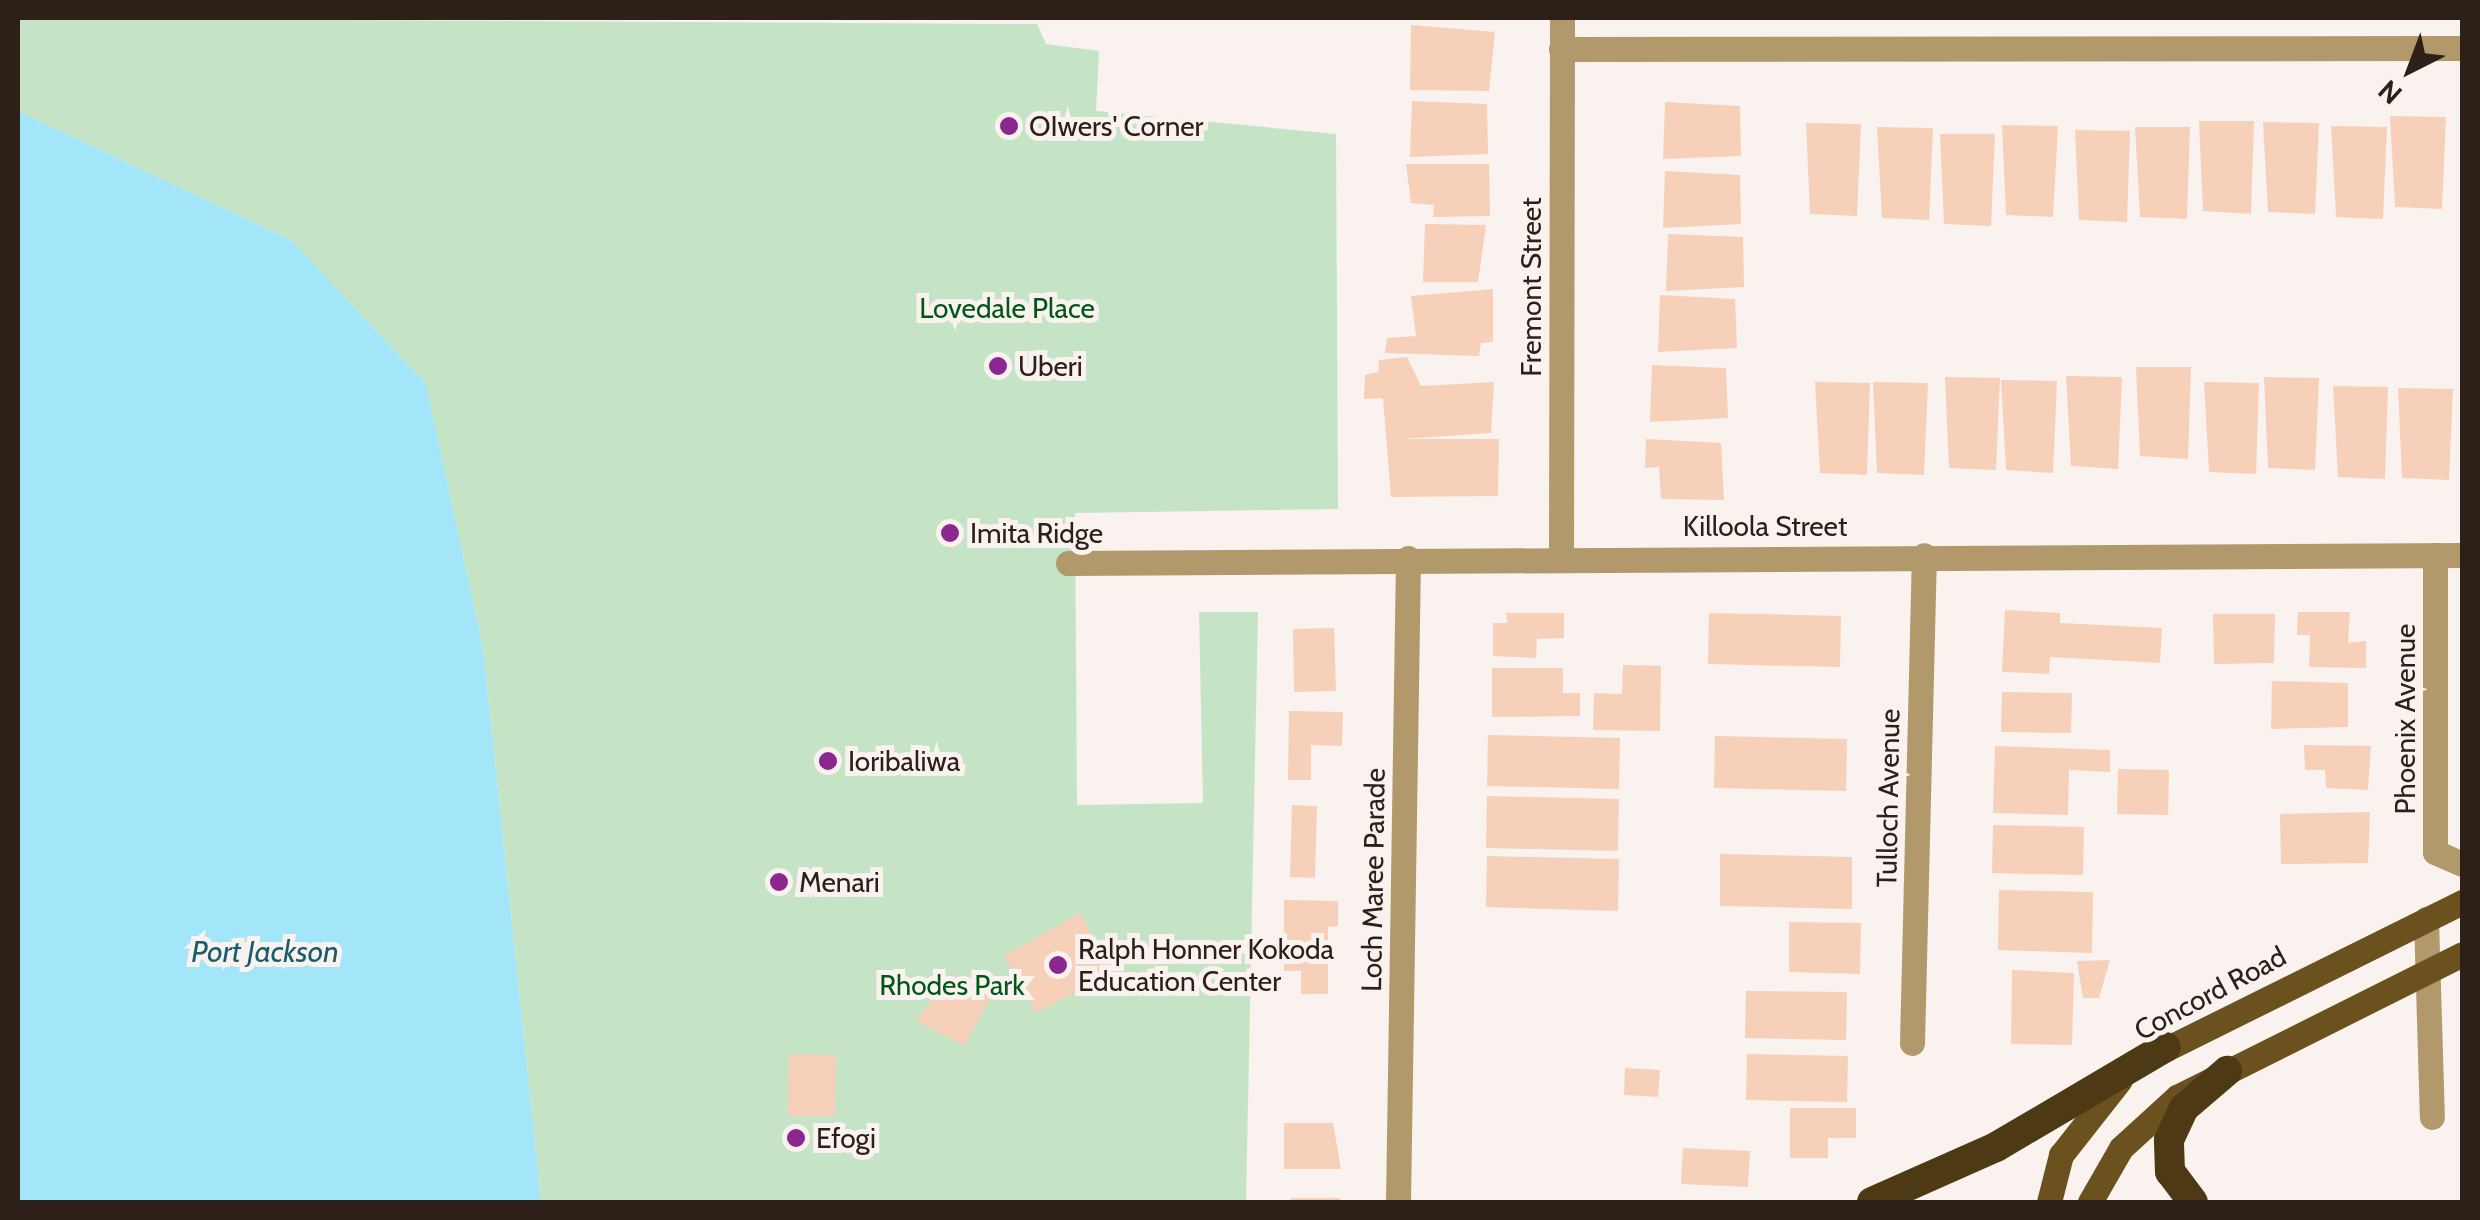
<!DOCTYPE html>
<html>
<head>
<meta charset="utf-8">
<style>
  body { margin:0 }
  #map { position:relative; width:2480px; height:1220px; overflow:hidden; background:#f9f2ee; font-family:Cabin,sans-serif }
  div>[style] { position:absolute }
  .green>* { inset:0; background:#c4e4c5 }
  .water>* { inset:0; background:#a3e5f9 }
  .building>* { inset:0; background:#f7d0ba }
  .street>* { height:25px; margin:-12.5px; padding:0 12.5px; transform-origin:12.5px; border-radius:12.5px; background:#b2996c }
  .primary>* { height:25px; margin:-12.5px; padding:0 12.5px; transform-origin:12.5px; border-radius:12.5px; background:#6b511e }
  .highway>* { height:30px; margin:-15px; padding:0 15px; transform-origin:15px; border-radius:15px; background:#4d3a14 }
  .dots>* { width:28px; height:28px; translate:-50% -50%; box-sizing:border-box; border:5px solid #f9f2ee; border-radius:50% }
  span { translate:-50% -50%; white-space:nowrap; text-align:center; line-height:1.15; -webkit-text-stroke:10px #f9f2ee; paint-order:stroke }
  .poi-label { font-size:28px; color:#2d2019 }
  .left { translate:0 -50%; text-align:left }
  .street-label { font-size:28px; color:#2d2019 }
  .park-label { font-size:28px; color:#015618 }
  .water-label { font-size:30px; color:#175d6e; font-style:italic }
  .frame { position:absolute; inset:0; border:20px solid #2d2019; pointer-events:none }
  .north { position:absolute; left:2360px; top:20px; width:100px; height:100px; -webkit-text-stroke:8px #f9f2ee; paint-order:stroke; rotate:222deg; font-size:28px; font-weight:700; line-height:40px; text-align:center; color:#2d2019 }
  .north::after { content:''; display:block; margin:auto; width:35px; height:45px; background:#2d2019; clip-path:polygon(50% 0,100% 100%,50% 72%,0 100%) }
</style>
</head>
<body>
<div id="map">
  <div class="green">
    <i style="clip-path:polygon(18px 18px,1037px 24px,1046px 44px,1099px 51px,1096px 111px,1336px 134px,1338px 509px,1075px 513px,1077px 805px,1203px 803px,1199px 612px,1258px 612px,1246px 1202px,541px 1202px,483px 648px,426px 385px,291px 240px,18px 111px)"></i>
  </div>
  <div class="water">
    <i style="clip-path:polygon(18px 111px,291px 240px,426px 384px,483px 648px,541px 1202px,18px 1202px)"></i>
  </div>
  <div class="building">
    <i style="clip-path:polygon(1411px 25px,1495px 32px,1489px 91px,1410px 90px)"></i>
    <i style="clip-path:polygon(1412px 101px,1487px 104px,1488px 154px,1410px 157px)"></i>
    <i style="clip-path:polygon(1665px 102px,1740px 106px,1741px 156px,1663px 159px)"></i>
    <i style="clip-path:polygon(2390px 116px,2446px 117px,2442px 209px,2395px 207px)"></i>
    <i style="clip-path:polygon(2199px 121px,2254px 121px,2251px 214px,2203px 211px)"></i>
    <i style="clip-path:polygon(2263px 122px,2319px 123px,2315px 214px,2268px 212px)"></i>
    <i style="clip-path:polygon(1806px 123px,1861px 124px,1857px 216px,1810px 214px)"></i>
    <i style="clip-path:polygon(2002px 125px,2058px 126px,2053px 217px,2006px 215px)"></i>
    <i style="clip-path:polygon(2331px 126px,2387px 127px,2383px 219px,2336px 217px)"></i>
    <i style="clip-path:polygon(1877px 127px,1933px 128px,1929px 220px,1882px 218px)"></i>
    <i style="clip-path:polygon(2135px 127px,2190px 127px,2187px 219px,2140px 217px)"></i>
    <i style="clip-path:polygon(2075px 130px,2130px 131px,2127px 222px,2079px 220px)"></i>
    <i style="clip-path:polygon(1940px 134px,1995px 134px,1991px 226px,1944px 224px)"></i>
    <i style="clip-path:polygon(1406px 164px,1489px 164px,1490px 216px,1433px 217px,1434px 205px,1411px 203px)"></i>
    <i style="clip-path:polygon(1665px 171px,1740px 175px,1741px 224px,1663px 228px)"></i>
    <i style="clip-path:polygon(1425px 224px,1486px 225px,1478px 282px,1423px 282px)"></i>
    <i style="clip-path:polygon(1668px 234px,1743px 237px,1744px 287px,1666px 291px)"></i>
    <i style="clip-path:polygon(1493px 289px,1493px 342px,1481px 343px,1479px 356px,1385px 353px,1387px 338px,1416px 336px,1411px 296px)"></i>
    <i style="clip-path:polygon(1660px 295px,1735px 299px,1737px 348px,1658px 352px)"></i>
    <i style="clip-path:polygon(1407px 357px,1421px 386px,1494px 382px,1491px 433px,1402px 439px,1499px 439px,1498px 496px,1391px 497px,1383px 398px,1364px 399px,1365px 375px,1378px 372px,1379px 360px)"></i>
    <i style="clip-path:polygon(1652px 365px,1726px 368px,1728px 418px,1650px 422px)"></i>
    <i style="clip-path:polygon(2136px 367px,2191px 367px,2188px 459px,2140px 456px)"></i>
    <i style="clip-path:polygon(2066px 376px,2122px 377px,2118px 469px,2071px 466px)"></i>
    <i style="clip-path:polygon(1945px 377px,2000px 378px,1996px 470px,1949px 468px)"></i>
    <i style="clip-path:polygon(2264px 377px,2319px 378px,2315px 470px,2268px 468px)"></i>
    <i style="clip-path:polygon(2001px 380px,2057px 381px,2053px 473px,2006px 470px)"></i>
    <i style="clip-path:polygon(1815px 382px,1870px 383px,1867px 475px,1820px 473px)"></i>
    <i style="clip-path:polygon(1873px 382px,1928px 383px,1924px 475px,1877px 473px)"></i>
    <i style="clip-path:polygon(2204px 382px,2259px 383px,2256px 474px,2209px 472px)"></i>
    <i style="clip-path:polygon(2333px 386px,2388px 387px,2385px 479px,2338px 477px)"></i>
    <i style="clip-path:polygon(2398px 388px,2453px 389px,2449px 480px,2402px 478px)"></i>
    <i style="clip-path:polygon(1646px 439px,1721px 443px,1724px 500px,1661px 499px,1659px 467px,1645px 468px)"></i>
    <i style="clip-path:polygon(2005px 610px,2060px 613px,2060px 623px,2162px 628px,2160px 663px,2050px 657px,2049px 674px,2002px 672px)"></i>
    <i style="clip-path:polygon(2298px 612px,2350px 612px,2348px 643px,2366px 641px,2366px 668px,2309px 667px,2310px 635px,2297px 635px)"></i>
    <i style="clip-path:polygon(1506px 613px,1564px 613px,1564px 638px,1537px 639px,1536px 658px,1493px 656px,1493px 623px,1507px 623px)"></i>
    <i style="clip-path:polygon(1709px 613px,1841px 616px,1840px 667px,1708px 664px)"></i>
    <i style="clip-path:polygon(2213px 614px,2275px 614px,2274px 663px,2214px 664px)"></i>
    <i style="clip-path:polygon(1334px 628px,1336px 691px,1294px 692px,1293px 629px)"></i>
    <i style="clip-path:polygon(1623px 665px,1661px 666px,1660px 731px,1593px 730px,1594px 693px,1622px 694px)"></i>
    <i style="clip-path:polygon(1492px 668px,1563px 668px,1563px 693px,1580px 693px,1580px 716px,1492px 717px)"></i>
    <i style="clip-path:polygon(2272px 681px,2348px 683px,2348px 727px,2271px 729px)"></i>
    <i style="clip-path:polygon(2002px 692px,2072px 693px,2071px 733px,2001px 732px)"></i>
    <i style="clip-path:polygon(1289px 711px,1343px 712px,1342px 746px,1311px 745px,1311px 780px,1288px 780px)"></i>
    <i style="clip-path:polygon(1488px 735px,1620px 738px,1619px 789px,1487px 786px)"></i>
    <i style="clip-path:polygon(1715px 736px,1847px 739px,1846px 791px,1714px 788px)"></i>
    <i style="clip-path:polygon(2304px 745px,2371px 746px,2368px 790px,2326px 788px,2325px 770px,2305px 770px)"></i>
    <i style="clip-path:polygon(1995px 746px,2110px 750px,2110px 772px,2069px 770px,2068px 815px,1993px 813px)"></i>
    <i style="clip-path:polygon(2118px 769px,2169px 770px,2168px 815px,2117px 814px)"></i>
    <i style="clip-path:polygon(1487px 796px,1619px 799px,1618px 851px,1486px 848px)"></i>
    <i style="clip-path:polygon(1292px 805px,1317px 806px,1315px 878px,1290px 877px)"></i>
    <i style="clip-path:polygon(2370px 812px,2368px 863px,2281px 864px,2280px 814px)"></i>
    <i style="clip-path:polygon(1993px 825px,2084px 827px,2083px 875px,1992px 873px)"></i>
    <i style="clip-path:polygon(1720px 854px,1852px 857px,1852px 909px,1720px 906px)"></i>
    <i style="clip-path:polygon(1487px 856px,1619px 859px,1618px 911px,1486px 907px)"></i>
    <i style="clip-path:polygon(1999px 890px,2093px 892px,2092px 953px,1998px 950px)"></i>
    <i style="clip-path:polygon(1284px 900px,1338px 901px,1338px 926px,1328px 927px,1328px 994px,1301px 994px,1301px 971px,1284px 971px)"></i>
    <i style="clip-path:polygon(1080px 913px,1112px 973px,1036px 1013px,1004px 956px)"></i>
    <i style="clip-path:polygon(1789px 922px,1861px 923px,1860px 974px,1789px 972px)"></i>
    <i style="clip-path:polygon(2110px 960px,2099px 998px,2083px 998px,2077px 961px)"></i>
    <i style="clip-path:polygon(2012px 970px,2074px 973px,2072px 1045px,2011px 1044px)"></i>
    <i style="clip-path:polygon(954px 974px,992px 995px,964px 1046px,916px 1020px)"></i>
    <i style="clip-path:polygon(1746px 991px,1847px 992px,1846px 1040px,1745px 1038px)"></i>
    <i style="clip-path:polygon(789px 1054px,836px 1055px,835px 1116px,788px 1116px)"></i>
    <i style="clip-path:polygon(1747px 1054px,1848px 1056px,1847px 1102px,1746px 1100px)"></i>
    <i style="clip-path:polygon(1625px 1068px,1660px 1070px,1658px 1097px,1624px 1095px)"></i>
    <i style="clip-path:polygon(1790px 1108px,1856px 1108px,1856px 1138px,1828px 1138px,1828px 1158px,1790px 1158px)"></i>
    <i style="clip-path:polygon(1284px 1123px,1333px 1123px,1341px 1169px,1284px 1169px)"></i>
    <i style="clip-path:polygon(1683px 1148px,1750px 1151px,1748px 1187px,1681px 1184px)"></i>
    <i style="clip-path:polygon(1291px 1198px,1340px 1198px,1340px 1202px,1291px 1202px)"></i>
  </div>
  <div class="street">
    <i style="left:1561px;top:49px;width:901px;rotate:-0.06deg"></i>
    <i style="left:2435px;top:555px;width:297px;rotate:90deg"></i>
    <i style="left:2435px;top:852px;width:30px;rotate:24deg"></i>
    <i style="left:1561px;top:556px;width:538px;rotate:-89.89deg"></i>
    <i style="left:1068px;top:563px;width:1394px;rotate:-0.33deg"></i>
    <i style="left:2426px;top:919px;width:198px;rotate:88.3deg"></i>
    <i style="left:1912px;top:1043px;width:488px;rotate:-88.6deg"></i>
    <i style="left:1398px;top:1202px;width:644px;rotate:-89.11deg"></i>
  </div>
  <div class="primary">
    <i style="left:2152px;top:1056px;width:346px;rotate:-26.4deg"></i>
    <i style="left:2049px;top:1202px;width:49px;rotate:-75.7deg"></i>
    <i style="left:2061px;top:1155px;width:95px;rotate:-51.8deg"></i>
    <i style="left:2090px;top:1202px;width:62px;rotate:-60.1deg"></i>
    <i style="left:2121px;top:1148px;width:76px;rotate:-42.3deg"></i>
    <i style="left:2177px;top:1097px;width:319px;rotate:-26.6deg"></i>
  </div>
  <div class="highway">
    <i style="left:1872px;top:1202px;width:136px;rotate:-23.9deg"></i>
    <i style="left:1996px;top:1147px;width:197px;rotate:-30.5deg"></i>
    <i style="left:2193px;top:1202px;width:38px;rotate:-127deg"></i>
    <i style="left:2170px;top:1172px;width:32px;rotate:-92deg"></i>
    <i style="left:2169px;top:1140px;width:35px;rotate:-65deg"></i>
    <i style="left:2184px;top:1108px;width:57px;rotate:-40.7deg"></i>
  </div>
  <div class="dots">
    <i style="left:1009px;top:126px;background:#8b278e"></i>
    <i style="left:998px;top:366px;background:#8b278e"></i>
    <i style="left:950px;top:533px;background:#8b278e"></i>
    <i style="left:828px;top:761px;background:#8b278e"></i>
    <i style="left:779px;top:882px;background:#8b278e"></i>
    <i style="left:1058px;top:965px;background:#8b278e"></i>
    <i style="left:796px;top:1138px;background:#8b278e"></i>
  </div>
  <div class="poi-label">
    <span class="left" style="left:1029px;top:126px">OIwers' Corner</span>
    <span class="left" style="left:1018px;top:366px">Uberi</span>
    <span class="left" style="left:970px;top:533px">Imita Ridge</span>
    <span class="left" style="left:848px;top:761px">Ioribaliwa</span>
    <span class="left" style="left:799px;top:882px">Menari</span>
    <span class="left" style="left:1078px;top:965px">Ralph Honner Kokoda<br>Education Center</span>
    <span class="left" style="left:816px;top:1138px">Efogi</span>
  </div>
  <div class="street-label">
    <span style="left:1531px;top:287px;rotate:-90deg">Fremont Street</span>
    <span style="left:1765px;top:526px">Killoola Street</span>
    <span style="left:2405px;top:719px;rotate:-90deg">Phoenix Avenue</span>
    <span style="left:1888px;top:798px;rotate:-89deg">Tulloch Avenue</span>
    <span style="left:1373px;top:880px;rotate:-89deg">Loch Maree Parade</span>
    <span style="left:2210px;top:993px;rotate:-28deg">Concord Road</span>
  </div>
  <div class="park-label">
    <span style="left:1007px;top:308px">Lovedale Place</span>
    <span style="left:952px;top:985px">Rhodes Park</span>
  </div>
  <div class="water-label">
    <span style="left:265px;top:952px">Port Jackson</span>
  </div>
  <div class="frame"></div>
  <div class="north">N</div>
</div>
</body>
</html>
